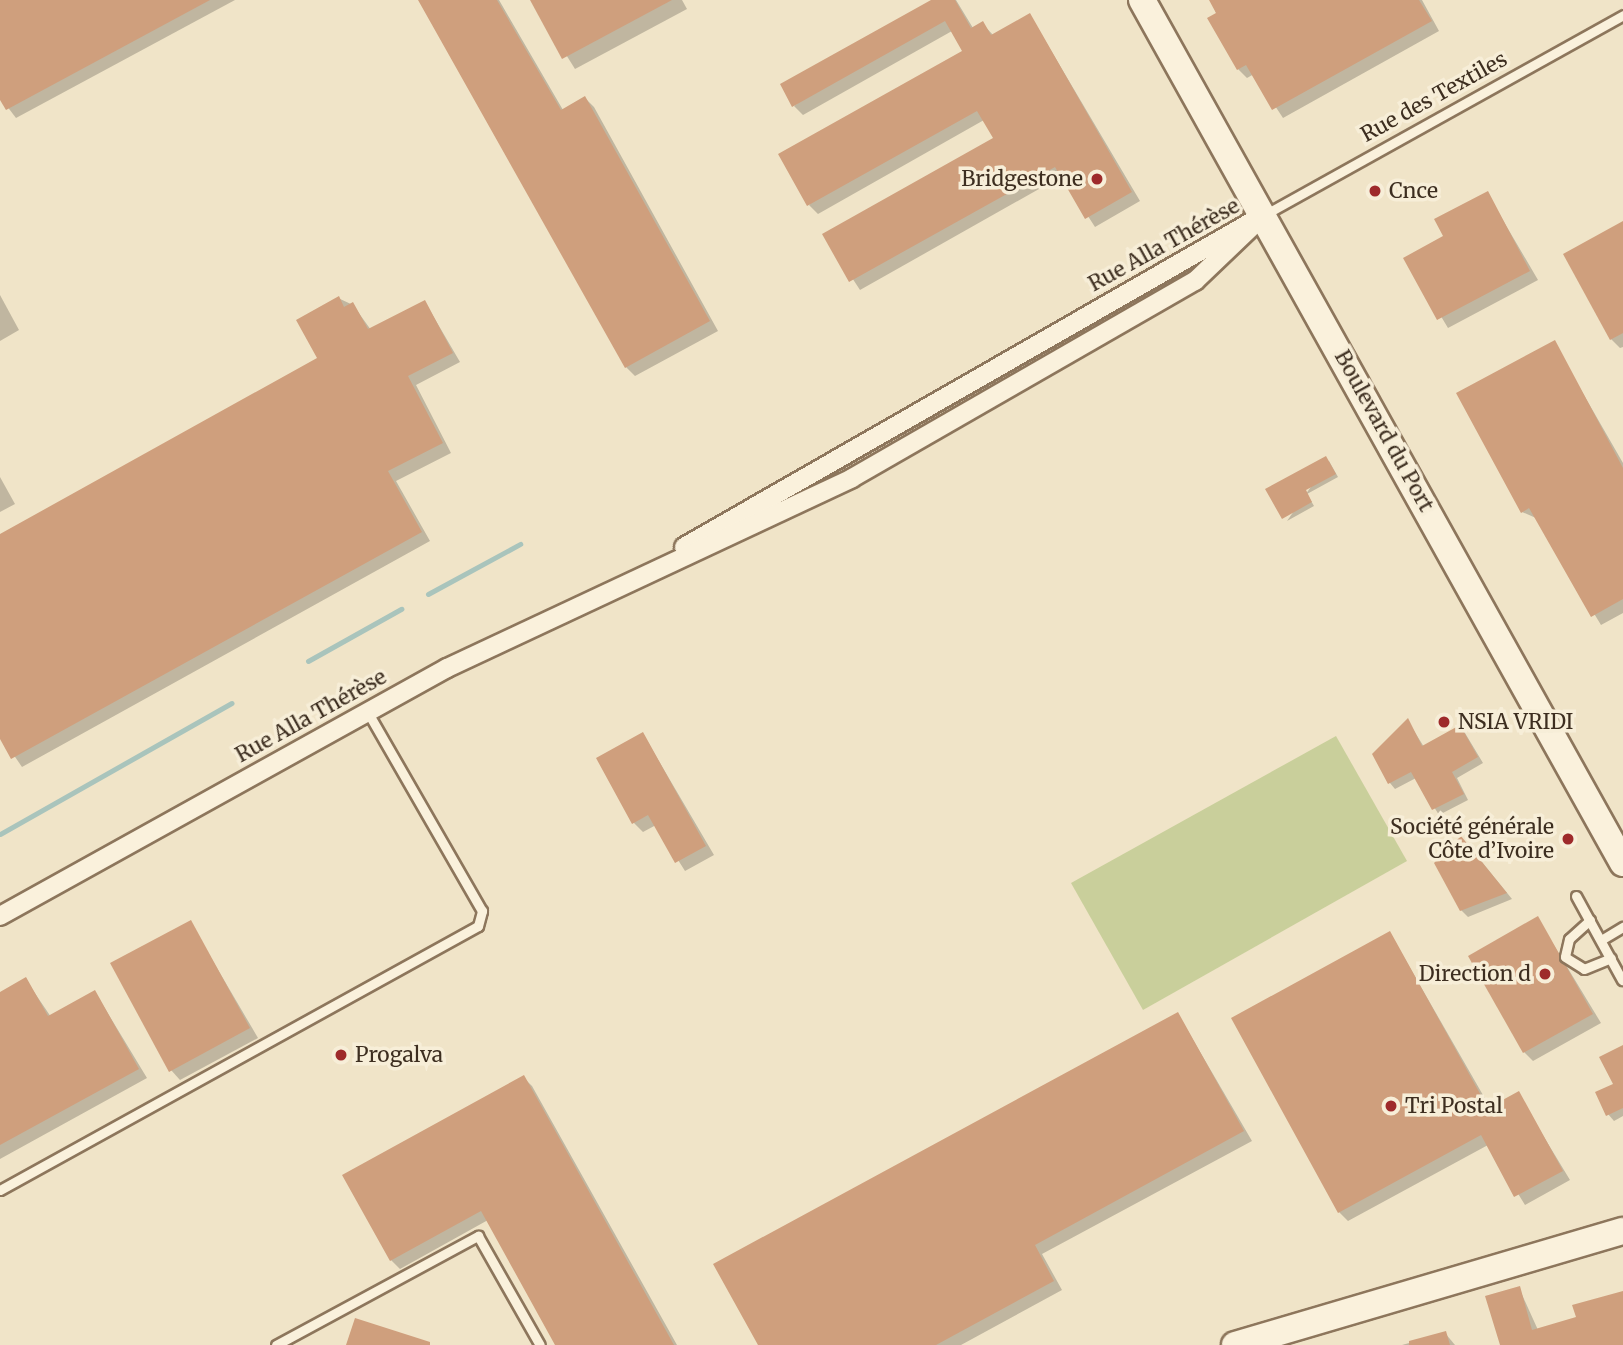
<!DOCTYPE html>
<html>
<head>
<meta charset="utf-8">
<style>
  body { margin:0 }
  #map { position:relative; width:1623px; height:1345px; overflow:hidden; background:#f0e4c8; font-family:Merriweather,serif }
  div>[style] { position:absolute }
  .green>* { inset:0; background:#c9cf9b }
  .shadow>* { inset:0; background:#0003 }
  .stream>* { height:5px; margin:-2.5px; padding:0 2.5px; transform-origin:2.5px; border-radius:2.5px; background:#a9c4bc }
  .building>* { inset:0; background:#cf9f7d }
  .roads { filter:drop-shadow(2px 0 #8d765c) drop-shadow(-2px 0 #8d765c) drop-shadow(0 2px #8d765c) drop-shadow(0 -2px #8d765c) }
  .lane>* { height:9px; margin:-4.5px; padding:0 4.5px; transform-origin:4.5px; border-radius:4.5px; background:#faf1dc }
  .street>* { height:18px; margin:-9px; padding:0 9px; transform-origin:9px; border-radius:9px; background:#faf1dc }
  .secondary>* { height:26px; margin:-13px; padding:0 13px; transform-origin:13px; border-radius:13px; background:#faf1dc }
  .dots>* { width:19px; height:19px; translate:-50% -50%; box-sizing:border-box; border:4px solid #f7eed8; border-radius:50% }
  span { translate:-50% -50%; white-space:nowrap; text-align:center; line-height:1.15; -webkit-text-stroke:7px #f7eed8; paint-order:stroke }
  .street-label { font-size:21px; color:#3d2e20 }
  .poi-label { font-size:21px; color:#3d2e20 }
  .right { translate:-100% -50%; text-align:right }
  .left { translate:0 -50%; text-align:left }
</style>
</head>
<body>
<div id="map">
  <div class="green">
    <i style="clip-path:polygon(1336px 736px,1407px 861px,1143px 1010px,1071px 883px)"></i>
  </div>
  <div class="shadow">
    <i style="clip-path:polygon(0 0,235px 0,16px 118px,0 97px)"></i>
    <i style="clip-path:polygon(419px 0,499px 0,563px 110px,585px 98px,594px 107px,718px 331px,635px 376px,626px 367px)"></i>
    <i style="clip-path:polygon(532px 0,682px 0,687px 9px,575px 69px)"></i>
    <i style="clip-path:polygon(934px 0,956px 0,973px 28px,982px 23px,993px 35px,1030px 15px,1140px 201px,1095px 227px,1062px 176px,860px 290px,824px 235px,995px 139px,984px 120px,818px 214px,809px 205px,964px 52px,952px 31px,803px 115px,794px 106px)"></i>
    <i style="clip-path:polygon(1211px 0,1422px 0,1439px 31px,1283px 118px,1254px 74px,1247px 78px,1238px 69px)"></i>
    <i style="clip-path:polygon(1487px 193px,1538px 280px,1448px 328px,1406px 258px,1446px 237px)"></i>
    <i style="clip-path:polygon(1623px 223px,1623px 347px,1620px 348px,1611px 339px)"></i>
    <i style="clip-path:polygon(0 295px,19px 330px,0 341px)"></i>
    <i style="clip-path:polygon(338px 298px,353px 305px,371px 330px,425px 302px,460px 362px,416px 385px,451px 453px,396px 481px,430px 541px,22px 767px,0 735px,0 536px,319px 359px)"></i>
    <i style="clip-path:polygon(1554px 343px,1623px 463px,1623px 613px,1601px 625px,1536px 518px,1522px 512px)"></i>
    <i style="clip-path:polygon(1329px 461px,1338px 477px,1307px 494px,1314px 506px,1287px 521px)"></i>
    <i style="clip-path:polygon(0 477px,15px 504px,0 512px)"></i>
    <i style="clip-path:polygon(1408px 721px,1424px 747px,1460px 727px,1465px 733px,1483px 763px,1457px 778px,1468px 800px,1439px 815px,1416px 778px,1395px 789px,1390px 783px,1374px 754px)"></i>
    <i style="clip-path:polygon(643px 734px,714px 855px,685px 871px,656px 825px,643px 832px,634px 823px)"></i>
    <i style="clip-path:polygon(1468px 845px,1512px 899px,1468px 917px,1461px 910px)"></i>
    <i style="clip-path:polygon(1538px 919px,1601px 1023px,1533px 1061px,1524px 1052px)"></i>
    <i style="clip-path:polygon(190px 922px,258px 1038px,180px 1080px,171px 1070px)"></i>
    <i style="clip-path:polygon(1390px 933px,1491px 1109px,1518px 1094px,1570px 1180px,1525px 1205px,1488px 1145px,1348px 1221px,1339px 1212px)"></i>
    <i style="clip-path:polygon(26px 980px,51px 1017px,95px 992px,147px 1078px,0 1159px,0 994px)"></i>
    <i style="clip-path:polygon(1178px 1014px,1252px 1141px,1042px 1254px,1062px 1290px,961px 1345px,760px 1345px)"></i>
    <i style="clip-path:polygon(1623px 1047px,1623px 1116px,1614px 1121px,1608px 1114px)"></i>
    <i style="clip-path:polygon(523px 1077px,532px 1086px,677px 1345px,557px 1345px,488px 1220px,400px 1269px,391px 1260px)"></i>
    <i style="clip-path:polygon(1519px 1288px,1538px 1330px,1578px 1318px,1623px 1292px,1623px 1345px,1501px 1345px)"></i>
    <i style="clip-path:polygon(1445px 1333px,1455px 1345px,1402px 1345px)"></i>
  </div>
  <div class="stream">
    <i style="left:428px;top:594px;width:105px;rotate:-28.5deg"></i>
    <i style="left:308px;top:661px;width:107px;rotate:-29.2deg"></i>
    <i style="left:0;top:834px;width:266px;rotate:-29.5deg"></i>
  </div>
  <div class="building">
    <i style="clip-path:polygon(0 0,210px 0,6px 110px,0 100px)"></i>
    <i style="clip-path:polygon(418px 0,497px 0,561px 110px,585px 96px,710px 321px,625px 368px)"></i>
    <i style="clip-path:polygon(530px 0,672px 0,562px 59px)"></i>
    <i style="clip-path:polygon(931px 0,955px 0,971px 28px,983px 21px,991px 35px,1030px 13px,1132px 192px,1085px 219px,1055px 167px,849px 282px,822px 234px,993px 138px,977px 111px,807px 206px,778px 154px,962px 51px,945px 21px,792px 107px,780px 84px)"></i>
    <i style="clip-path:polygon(1209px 0,1419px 0,1432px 21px,1272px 110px,1246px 65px,1237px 70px,1207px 18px,1216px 13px)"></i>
    <i style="clip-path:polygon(1488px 191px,1530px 271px,1437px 320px,1403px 258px,1443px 236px,1434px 219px)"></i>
    <i style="clip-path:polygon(1623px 221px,1623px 333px,1610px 340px,1563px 254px)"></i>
    <i style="clip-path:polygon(339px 296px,344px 307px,353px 302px,368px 329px,425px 300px,453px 353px,408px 376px,443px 443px,388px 471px,422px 532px,11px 759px,0 739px,0 534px,317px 358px,296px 320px)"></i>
    <i style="clip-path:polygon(1555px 340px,1623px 468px,1623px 599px,1591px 617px,1529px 508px,1521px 513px,1456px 393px)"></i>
    <i style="clip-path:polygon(1326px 456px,1336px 474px,1306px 490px,1312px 502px,1282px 519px,1265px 489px)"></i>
    <i style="clip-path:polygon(1408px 718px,1422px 746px,1460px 725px,1478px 757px,1452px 772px,1464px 794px,1432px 810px,1411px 772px,1388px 784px,1372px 754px)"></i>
    <i style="clip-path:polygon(643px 732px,706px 846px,675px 863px,648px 815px,632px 824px,596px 758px)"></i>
    <i style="clip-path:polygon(1461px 836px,1507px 893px,1460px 911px,1434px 863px)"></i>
    <i style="clip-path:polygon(1538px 916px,1593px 1014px,1523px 1053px,1468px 956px)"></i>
    <i style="clip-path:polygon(191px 920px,250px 1028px,169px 1072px,110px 963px)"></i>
    <i style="clip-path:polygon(1390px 931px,1488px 1108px,1519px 1091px,1563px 1171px,1514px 1197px,1481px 1135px,1338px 1213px,1231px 1018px)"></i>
    <i style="clip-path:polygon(26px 977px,48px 1016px,95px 990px,139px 1069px,0 1145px,0 992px)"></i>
    <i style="clip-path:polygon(1178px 1012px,1244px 1131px,1035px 1245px,1054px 1281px,936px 1345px,758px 1345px,713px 1264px)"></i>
    <i style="clip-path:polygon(1623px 1045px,1623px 1108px,1606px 1116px,1595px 1092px,1613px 1084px,1599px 1057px)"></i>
    <i style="clip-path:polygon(524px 1075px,572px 1161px,674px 1345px,555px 1345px,481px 1211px,390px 1261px,342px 1175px)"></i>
    <i style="clip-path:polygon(1520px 1286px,1532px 1330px,1576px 1317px,1572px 1305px,1623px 1291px,1623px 1345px,1500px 1345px,1485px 1296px)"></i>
    <i style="clip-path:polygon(355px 1318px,430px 1342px,430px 1345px,346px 1345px)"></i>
    <i style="clip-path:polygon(1446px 1331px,1450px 1345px,1409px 1345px,1409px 1341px)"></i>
  </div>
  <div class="roads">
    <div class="lane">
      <i style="left:1266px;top:214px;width:409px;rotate:-29.1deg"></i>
      <i style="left:1576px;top:896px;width:96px;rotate:61.3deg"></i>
      <i style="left:1590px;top:920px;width:28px;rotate:138deg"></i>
      <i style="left:1569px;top:939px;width:18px;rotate:103deg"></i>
      <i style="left:1565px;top:957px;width:22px;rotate:32deg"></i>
      <i style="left:1584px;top:969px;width:29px;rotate:-22deg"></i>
      <i style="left:1601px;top:940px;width:26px;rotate:-31deg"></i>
      <i style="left:0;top:1190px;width:546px;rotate:-28.91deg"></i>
      <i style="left:478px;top:926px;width:16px;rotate:-75deg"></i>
      <i style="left:482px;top:911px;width:231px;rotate:-119.9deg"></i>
      <i style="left:276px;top:1345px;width:230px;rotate:-28.4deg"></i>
      <i style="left:478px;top:1236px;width:125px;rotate:60.4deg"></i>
    </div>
    <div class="street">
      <i style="left:684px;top:547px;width:654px;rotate:-29.82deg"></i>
      <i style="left:0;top:916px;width:511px;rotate:-29.02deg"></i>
      <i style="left:447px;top:668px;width:447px;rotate:-25.1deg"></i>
      <i style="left:852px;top:478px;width:396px;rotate:-29.9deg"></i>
      <i style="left:1195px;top:281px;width:95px;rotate:-43.7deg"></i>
    </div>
    <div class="secondary">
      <i style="left:1142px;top:0;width:988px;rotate:60.87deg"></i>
      <i style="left:1235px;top:1345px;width:404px;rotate:-16.4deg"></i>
    </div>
  </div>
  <div class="dots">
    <i style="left:1097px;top:179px;background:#9e2a2b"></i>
    <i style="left:1375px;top:191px;background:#9e2a2b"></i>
    <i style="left:1444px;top:722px;background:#9e2a2b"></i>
    <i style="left:1568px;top:839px;background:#9e2a2b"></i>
    <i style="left:1545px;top:974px;background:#9e2a2b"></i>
    <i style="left:341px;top:1055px;background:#9e2a2b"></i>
    <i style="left:1391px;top:1106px;background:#9e2a2b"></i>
  </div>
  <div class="street-label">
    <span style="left:1434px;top:97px;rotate:-29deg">Rue des Textiles</span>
    <span style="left:1164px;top:245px;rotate:-29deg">Rue Alla Thérèse</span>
    <span style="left:1384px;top:431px;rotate:61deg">Boulevard du Port</span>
    <span style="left:311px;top:716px;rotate:-29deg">Rue Alla Thérèse</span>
  </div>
  <div class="poi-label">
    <span class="right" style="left:1083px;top:179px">Bridgestone</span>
    <span class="left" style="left:1389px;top:191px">Cnce</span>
    <span class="left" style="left:1458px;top:722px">NSIA VRIDI</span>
    <span class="right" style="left:1554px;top:839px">Société générale<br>Côte d’Ivoire</span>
    <span class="right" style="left:1531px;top:974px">Direction d</span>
    <span class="left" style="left:355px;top:1055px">Progalva</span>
    <span class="left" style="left:1405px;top:1106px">Tri Postal</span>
  </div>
</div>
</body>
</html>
